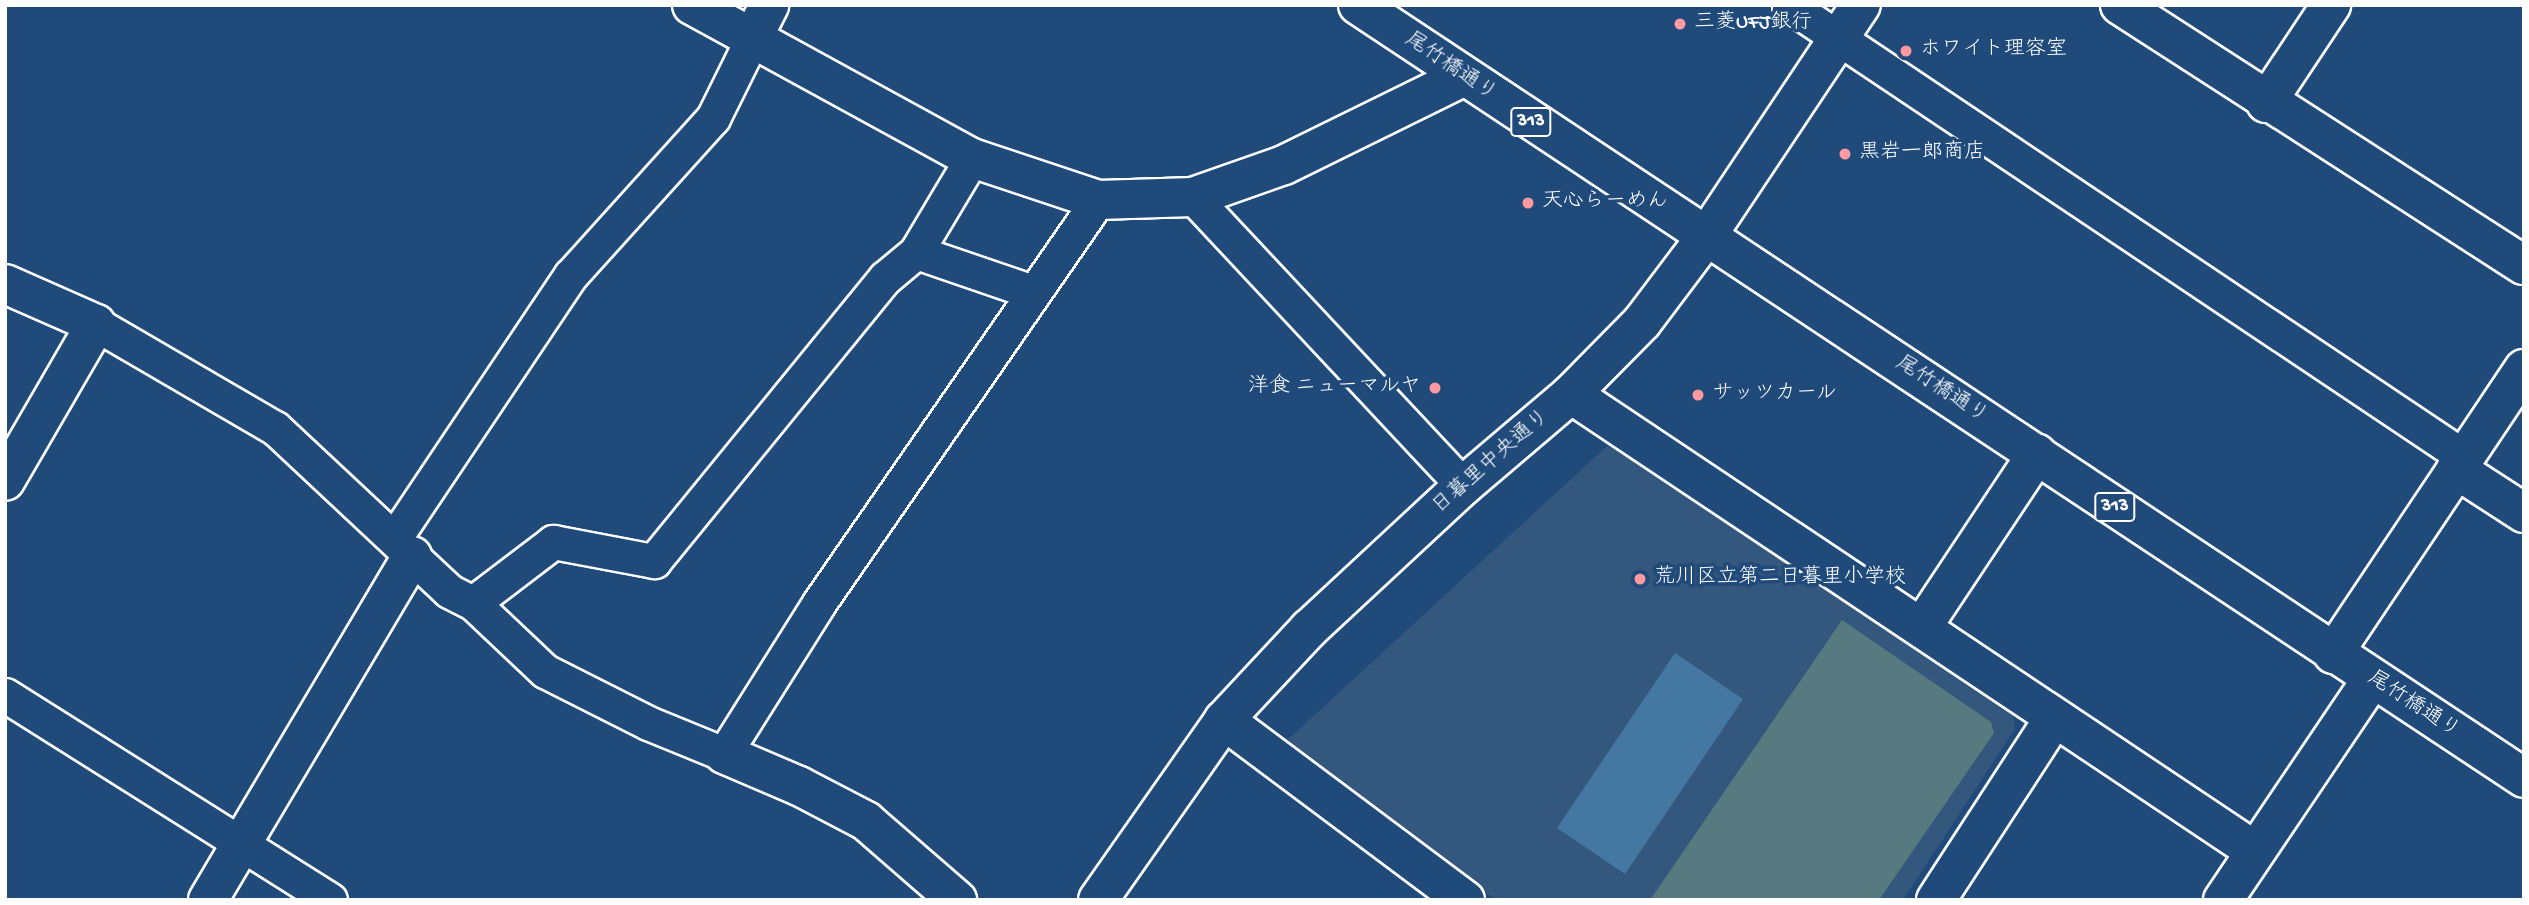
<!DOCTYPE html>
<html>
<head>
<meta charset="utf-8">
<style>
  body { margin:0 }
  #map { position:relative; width:2529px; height:905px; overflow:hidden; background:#1f4a7a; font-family:"Gochi Hand","Klee One",sans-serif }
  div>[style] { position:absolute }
  .built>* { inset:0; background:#34577d }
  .green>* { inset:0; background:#567a7f }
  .water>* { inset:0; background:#4478a2 }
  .roads { filter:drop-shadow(2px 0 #fff) drop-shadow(-2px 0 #fff) drop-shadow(0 2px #fff) drop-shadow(0 -2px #fff) }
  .service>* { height:33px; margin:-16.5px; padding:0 16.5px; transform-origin:16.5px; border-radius:16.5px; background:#1f4a7a }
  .pedestrian>* { height:38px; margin:-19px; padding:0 19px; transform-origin:19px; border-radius:19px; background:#1f4a7a }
  .minor>* { height:38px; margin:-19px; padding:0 19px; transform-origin:19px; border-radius:19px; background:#1f4a7a }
  .tertiary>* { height:38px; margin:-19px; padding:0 19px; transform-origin:19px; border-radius:19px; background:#1f4a7a }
  .primary>* { height:38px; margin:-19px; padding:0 19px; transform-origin:19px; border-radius:19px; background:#1f4a7a }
  .dots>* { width:19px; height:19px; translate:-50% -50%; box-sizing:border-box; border:4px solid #1f4a7a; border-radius:50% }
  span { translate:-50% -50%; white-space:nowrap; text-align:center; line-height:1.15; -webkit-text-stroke:7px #1f4a7a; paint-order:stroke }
  .shield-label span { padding:2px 5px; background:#1f4a7a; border:2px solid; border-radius:5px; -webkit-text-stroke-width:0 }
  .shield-label { font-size:19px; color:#fff; font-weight:700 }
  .poi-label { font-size:21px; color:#fff }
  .left { translate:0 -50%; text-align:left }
  .right { translate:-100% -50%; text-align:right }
  .street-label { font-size:21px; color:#fff }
  .frame { position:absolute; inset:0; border:7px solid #fff; pointer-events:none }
</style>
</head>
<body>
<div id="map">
  <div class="built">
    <i style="clip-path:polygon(1607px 446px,1623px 448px,2012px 710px,2015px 729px,1903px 900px,1496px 900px,1283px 744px)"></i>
  </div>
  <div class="green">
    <i style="clip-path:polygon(1842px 620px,1991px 722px,1994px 733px,1879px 900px,1650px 900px)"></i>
  </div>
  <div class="water">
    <i style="clip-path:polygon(1675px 653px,1743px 699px,1625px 874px,1557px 828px)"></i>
  </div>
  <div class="roads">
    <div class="service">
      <i style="left:1789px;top:5px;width:812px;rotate:33.81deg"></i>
      <i style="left:1193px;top:197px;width:396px;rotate:46.9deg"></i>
      <i style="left:916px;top:252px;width:109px;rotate:-59.2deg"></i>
      <i style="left:96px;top:324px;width:207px;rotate:30.2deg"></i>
      <i style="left:275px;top:428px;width:238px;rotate:43.1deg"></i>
      <i style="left:449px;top:591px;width:27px;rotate:27deg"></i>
      <i style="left:473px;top:603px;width:99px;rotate:43.4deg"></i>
      <i style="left:545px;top:671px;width:115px;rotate:26.8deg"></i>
      <i style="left:648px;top:723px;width:82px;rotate:22.2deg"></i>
      <i style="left:724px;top:754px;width:178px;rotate:-57.8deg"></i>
      <i style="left:819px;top:603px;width:490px;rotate:-55.3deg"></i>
      <i style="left:394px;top:539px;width:318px;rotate:-56.2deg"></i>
      <i style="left:571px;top:275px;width:212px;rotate:-47.9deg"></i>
      <i style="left:713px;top:118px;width:90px;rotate:-63.7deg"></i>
      <i style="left:473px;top:603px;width:101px;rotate:-37.3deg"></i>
      <i style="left:553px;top:542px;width:103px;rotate:10.7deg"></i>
      <i style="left:654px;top:561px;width:365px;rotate:-50.8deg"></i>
      <i style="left:885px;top:278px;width:40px;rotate:-40deg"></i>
      <i style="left:916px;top:252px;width:124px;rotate:18.9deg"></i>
      <i style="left:5px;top:695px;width:384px;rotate:32.2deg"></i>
    </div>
    <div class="pedestrian">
      <i style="left:2456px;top:469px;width:81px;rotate:32.9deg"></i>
    </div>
    <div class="minor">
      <i style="left:692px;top:5px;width:319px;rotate:28.7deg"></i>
      <i style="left:972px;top:158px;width:133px;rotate:18.4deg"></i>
      <i style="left:1098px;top:200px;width:95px;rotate:-1.8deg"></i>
      <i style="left:1193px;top:197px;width:96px;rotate:-19.4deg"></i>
      <i style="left:1284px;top:165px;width:199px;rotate:-26.2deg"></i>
      <i style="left:2120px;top:5px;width:480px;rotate:32.8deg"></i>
      <i style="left:753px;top:37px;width:36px;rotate:-63deg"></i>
      <i style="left:2266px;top:103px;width:118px;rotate:-56.4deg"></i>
      <i style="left:5px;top:284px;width:99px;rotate:23.7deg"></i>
      <i style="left:96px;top:324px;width:181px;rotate:120.1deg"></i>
      <i style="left:1571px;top:394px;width:823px;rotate:33.75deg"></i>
      <i style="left:1922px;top:627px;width:208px;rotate:-56.4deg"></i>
      <i style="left:2333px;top:654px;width:343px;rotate:-56.2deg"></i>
      <i style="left:1224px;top:720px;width:301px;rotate:36.8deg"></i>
      <i style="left:724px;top:754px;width:82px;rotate:23.1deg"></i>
      <i style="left:799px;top:786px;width:76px;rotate:27.6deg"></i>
      <i style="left:866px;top:821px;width:121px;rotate:41deg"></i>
      <i style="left:208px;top:900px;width:400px;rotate:-59.3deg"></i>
      <i style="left:1936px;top:900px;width:217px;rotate:-57deg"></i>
      <i style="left:2223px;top:900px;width:267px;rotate:-56deg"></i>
    </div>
    <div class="tertiary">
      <i style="left:1098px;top:900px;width:220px;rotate:-55deg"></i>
      <i style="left:1224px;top:720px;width:125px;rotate:-47deg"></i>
      <i style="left:1309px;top:629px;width:210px;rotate:-42.9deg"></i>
      <i style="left:1463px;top:486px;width:142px;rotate:-40.4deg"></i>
      <i style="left:1571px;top:394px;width:101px;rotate:-45.4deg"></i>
      <i style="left:1642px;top:322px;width:106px;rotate:-53deg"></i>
      <i style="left:1706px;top:237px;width:279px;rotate:-56.3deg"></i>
    </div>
    <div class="primary">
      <i style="left:1358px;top:5px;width:1399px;rotate:33.54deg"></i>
    </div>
  </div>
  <div class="dots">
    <i style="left:1680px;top:24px;background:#ff9aa2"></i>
    <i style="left:1906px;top:51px;background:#ff9aa2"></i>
    <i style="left:1845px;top:154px;background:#ff9aa2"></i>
    <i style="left:1528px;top:203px;background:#ff9aa2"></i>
    <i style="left:1435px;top:388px;background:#ff9aa2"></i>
    <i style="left:1698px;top:395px;background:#ff9aa2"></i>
    <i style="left:1640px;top:579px;background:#ff9aa2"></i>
  </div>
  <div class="shield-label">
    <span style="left:1531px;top:122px">313</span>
    <span style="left:2115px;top:507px">313</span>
  </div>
  <div class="poi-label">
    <span class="left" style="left:1694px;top:24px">三菱UFJ銀行</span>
    <span class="left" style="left:1920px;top:51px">ホワイト理容室</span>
    <span class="left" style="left:1859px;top:154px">黒岩一郎商店</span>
    <span class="left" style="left:1542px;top:203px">天心らーめん</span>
    <span class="right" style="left:1421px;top:388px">洋食 ニューマルヤ</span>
    <span class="left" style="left:1712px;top:395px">サッツカール</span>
    <span class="left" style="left:1654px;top:579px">荒川区立第二日暮里小学校</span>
  </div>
  <div class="street-label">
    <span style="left:1450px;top:68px;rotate:34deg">尾竹橋通り</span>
    <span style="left:1941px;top:391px;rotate:33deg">尾竹橋通り</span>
    <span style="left:1492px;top:463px;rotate:-41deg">日暮里中央通り</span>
    <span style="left:2413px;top:706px;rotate:33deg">尾竹橋通り</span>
  </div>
  <div class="frame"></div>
</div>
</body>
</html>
